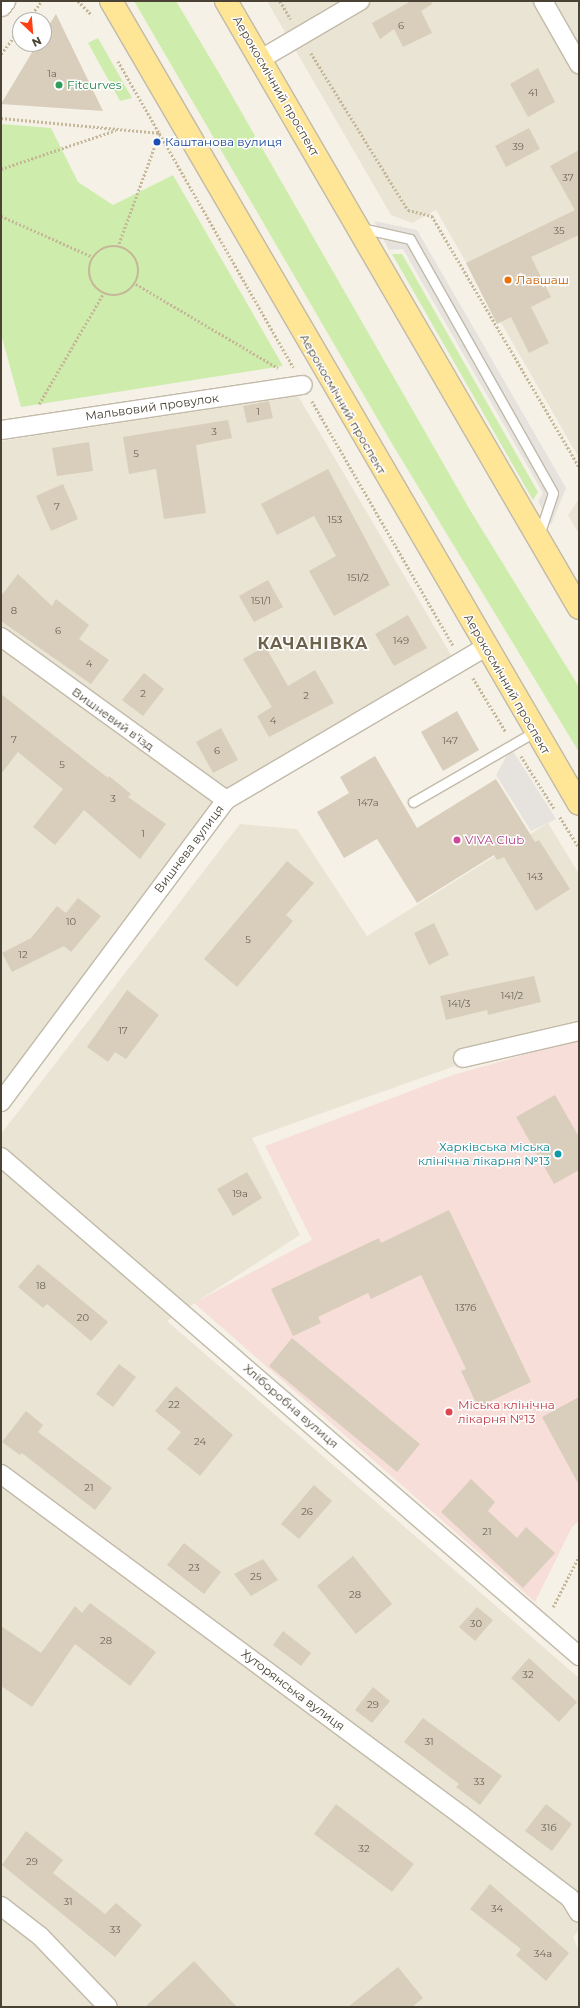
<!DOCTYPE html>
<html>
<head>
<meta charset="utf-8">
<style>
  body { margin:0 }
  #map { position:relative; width:580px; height:2008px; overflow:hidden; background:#f5f1e7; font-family:Montserrat,sans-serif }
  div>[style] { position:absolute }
  .residential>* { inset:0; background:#eae4d4 }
  .medical>* { inset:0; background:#f7ded9 }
  .green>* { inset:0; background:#ceedac }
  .parking>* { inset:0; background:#e6e3df }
  .building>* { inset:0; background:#d8cebb }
  .path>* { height:2.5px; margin-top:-1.25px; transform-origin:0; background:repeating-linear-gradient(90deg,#c5b798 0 2px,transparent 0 4px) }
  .path>.ring { margin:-1.25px; padding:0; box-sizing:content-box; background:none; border:2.5px solid #c5b798; border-radius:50% }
  .roads { filter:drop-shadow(1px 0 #c2baa8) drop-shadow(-1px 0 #c2baa8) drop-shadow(0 1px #c2baa8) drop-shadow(0 -1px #c2baa8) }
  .service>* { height:9px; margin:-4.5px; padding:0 4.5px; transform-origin:4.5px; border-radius:4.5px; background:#fff }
  .minor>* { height:18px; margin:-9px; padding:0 9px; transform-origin:9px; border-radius:9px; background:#fff }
  .tertiary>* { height:22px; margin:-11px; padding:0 11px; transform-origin:11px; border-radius:11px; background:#fff }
  .primary>* { height:22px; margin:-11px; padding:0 11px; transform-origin:11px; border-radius:11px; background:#ffe596 }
  .dots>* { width:11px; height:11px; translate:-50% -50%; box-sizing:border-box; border:2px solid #fff; border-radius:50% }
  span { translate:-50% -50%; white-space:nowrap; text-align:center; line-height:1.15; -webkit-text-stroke:3px #fff; paint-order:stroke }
  .number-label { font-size:10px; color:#6d6556 }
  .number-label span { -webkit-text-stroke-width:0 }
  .leisure-label { font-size:12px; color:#27864d }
  .left { translate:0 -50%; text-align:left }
  .street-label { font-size:12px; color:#494235 }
  .transit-label { font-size:12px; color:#164399 }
  .food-label { font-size:12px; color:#c56008 }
  .hotel-label { font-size:12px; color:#b23c85 }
  .culture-label { font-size:12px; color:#0d838f }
  .right { translate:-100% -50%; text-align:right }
  .health-label { font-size:12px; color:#be3a42 }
  .district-label { font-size:16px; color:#6d614b; font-weight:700; letter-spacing:1px }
  .frame { position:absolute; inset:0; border:2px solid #494235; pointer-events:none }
  .north { position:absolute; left:12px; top:12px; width:40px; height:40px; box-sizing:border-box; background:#fff; border:1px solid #b6b3ae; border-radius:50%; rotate:154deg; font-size:11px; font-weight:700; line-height:16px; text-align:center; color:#494235 }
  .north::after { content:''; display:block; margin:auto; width:14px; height:18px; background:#ff3f14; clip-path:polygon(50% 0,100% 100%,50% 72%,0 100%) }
</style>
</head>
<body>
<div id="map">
  <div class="residential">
    <i style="clip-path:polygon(267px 1px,579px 1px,579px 458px,436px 210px,412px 223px,391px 215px)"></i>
    <i style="clip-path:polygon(298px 396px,457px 665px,226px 800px,1px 1102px,1px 441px)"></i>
    <i style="clip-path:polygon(579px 499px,579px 534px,568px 515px)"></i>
    <i style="clip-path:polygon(548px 823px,579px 874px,579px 1022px,252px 1138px,300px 1235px,167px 1321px,579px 1678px,579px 1930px,573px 1937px,579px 1951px,579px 2007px,1px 2007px,1px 1134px,240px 824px,297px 829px,367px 936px)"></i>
  </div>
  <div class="medical">
    <i style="clip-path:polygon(579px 1039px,579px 1521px,572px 1527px,535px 1602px,194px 1303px,312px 1240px,265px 1146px,453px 1075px)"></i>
  </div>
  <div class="green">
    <i style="clip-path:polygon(134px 1px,176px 1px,219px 73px,470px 510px,579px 687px,579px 752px,394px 447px)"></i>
    <i style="clip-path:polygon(98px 38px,132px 98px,120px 101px,88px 43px)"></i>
    <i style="clip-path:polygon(1px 124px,51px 128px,78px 182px,113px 205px,173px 175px,283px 366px,21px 407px,1px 334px)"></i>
    <i style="clip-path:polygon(392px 254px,402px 254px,538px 492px,533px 500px)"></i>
  </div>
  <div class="parking">
    <i style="clip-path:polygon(374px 221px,417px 230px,566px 488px,551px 525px,538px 501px,543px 493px,403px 249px,389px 250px)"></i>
    <i style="clip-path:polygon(511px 748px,556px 819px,531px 831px,496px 775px)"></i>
  </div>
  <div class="building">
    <i style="clip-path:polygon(411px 1px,431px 1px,432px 4px,421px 11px,432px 33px,403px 47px,394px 29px,380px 39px,372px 23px)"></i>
    <i style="clip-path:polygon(56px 14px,103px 111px,1px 104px,37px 44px,44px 44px,44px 33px)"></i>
    <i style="clip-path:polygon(538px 68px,555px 102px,528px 117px,510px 84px)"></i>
    <i style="clip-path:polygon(529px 128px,540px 149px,506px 167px,495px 146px)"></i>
    <i style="clip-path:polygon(579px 150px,579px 235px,531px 257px,551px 297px,531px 307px,549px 343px,529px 353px,511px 317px,497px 324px,466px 263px,575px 210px,550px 166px)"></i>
    <i style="clip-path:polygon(269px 401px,273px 418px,247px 423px,243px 406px)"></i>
    <i style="clip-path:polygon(228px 420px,232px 438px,196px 445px,206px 513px,164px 519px,156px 469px,129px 474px,123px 437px)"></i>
    <i style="clip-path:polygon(89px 442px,93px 471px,57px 476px,52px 448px)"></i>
    <i style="clip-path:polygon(328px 469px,390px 585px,334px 616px,309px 571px,336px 556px,314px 516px,277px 535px,261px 504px)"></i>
    <i style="clip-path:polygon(63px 484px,78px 519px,51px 531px,36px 496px)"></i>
    <i style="clip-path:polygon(18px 574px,52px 606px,56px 599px,89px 625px,79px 639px,109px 660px,91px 684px,1px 621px,1px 596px)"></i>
    <i style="clip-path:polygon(268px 580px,283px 607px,254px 622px,239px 596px)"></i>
    <i style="clip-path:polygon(408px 615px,427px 648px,394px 666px,375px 634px)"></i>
    <i style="clip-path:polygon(265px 646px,288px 686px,315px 670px,334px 703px,269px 737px,257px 716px,272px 707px,243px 659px)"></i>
    <i style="clip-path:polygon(144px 673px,164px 689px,143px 716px,122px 700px)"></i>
    <i style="clip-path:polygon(1px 694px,108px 778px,109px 776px,131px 794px,128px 797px,166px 824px,140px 859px,84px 810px,55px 845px,33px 827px,63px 789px,18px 752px,1px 774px)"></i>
    <i style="clip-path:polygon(457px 711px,479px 750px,443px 771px,421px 732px)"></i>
    <i style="clip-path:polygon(221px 728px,238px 760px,213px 773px,196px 742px)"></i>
    <i style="clip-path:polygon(375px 756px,417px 828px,496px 779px,535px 842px,539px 840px,570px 889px,536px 911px,504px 857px,497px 860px,494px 855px,417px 903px,377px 839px,344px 858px,317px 812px,349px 793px,340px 777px)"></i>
    <i style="clip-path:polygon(287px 861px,314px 883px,286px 915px,293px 921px,237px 987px,204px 959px)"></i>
    <i style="clip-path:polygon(78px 898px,101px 916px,71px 952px,64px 946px,12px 972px,2px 953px,31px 938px,57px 906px,66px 913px)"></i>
    <i style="clip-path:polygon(434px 923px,449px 955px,429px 965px,414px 933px)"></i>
    <i style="clip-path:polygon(534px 976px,541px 1002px,488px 1015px,487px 1010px,446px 1020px,440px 996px)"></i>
    <i style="clip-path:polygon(127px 990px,159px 1015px,126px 1059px,115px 1052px,108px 1062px,87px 1047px)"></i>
    <i style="clip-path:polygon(555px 1095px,579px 1137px,579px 1170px,554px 1184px,516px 1117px)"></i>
    <i style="clip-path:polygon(247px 1172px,262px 1198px,233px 1216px,217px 1189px)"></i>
    <i style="clip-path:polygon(449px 1210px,531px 1382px,478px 1407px,461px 1371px,466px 1369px,421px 1275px,371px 1299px,368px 1293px,318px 1317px,321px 1323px,293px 1336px,271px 1289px,379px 1238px,381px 1243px)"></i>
    <i style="clip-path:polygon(38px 1264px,108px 1322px,91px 1341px,47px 1304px,43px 1308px,18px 1287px)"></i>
    <i style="clip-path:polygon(292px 1338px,420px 1444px,397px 1472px,269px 1366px)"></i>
    <i style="clip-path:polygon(119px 1364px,136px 1377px,113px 1407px,96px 1394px)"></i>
    <i style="clip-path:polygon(176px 1386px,233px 1435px,200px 1476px,167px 1449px,181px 1432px,155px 1411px)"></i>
    <i style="clip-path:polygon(579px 1397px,579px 1485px,542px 1417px)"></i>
    <i style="clip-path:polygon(26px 1411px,43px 1425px,38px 1432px,112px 1488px,95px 1510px,22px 1453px,20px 1455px,2px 1442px)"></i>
    <i style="clip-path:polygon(471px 1479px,495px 1502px,488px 1511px,517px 1538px,526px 1527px,555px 1553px,523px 1588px,441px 1512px)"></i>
    <i style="clip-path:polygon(314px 1485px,332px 1501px,299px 1539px,281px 1524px)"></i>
    <i style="clip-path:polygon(184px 1543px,221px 1572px,204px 1594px,167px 1565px)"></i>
    <i style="clip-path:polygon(353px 1556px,392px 1604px,356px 1634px,317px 1586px)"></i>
    <i style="clip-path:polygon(263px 1559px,278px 1580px,251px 1596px,234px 1574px)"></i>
    <i style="clip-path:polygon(90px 1603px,156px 1652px,130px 1686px,75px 1644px,32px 1707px,1px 1686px,1px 1626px,41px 1653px,75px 1606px,82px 1613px)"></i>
    <i style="clip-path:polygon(477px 1607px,493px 1620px,475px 1641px,459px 1627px)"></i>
    <i style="clip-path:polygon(283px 1631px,311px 1653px,301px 1666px,273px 1645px)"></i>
    <i style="clip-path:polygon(529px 1658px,577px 1702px,559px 1722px,511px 1678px)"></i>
    <i style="clip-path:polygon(373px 1687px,390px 1701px,372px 1723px,355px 1710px)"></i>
    <i style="clip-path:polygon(423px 1718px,502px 1776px,480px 1805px,456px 1787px,459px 1784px,404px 1742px)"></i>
    <i style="clip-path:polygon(336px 1804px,414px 1864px,392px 1892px,314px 1834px)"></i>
    <i style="clip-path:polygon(546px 1804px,572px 1824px,552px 1851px,525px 1831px)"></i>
    <i style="clip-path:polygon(26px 1831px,63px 1860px,53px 1873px,105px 1914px,116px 1903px,142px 1925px,115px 1957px,2px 1865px)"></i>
    <i style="clip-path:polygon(490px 1884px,569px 1953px,546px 1981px,516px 1955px,521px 1949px,470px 1909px)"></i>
    <i style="clip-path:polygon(194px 1961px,237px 2007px,145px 2007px)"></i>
    <i style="clip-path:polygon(398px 1967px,423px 1998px,412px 2007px,348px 2007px)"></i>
  </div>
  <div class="path">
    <i style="left:78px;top:1px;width:20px;rotate:45deg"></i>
    <i style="left:280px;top:1px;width:21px;rotate:59deg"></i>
    <i style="left:27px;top:20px;width:24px;rotate:-52deg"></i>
    <i style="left:311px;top:53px;width:185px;rotate:58.3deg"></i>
    <i style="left:408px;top:210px;width:25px;rotate:14deg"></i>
    <i style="left:432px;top:216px;width:291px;rotate:59.6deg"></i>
    <i style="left:1px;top:54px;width:31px;rotate:-53deg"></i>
    <i style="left:118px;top:61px;width:353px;rotate:60.2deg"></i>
    <i style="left:1px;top:118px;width:160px;rotate:5.4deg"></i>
    <i style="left:160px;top:133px;width:121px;rotate:110.2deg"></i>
    <i style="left:1px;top:169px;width:121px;rotate:-18.7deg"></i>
    <i style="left:1px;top:216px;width:101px;rotate:24deg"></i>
    <i class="ring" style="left:89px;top:246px;width:47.5px;height:47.5px"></i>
    <i style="left:136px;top:284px;width:165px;rotate:30.6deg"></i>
    <i style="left:312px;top:401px;width:282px;rotate:60deg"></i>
    <i style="left:39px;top:404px;width:127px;rotate:-59.8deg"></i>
    <i style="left:473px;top:678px;width:63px;rotate:58.6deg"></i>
    <i style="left:521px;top:756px;width:62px;rotate:57.6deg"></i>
    <i style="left:560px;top:817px;width:36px;rotate:58deg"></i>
    <i style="left:553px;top:1607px;width:57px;rotate:-63deg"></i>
  </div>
  <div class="roads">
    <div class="service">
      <i style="left:361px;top:228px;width:50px;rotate:12.7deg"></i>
      <i style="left:410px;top:239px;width:291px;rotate:60.6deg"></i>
      <i style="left:553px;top:493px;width:44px;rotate:108.4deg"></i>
      <i style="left:413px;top:802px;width:140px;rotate:-30deg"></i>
    </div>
    <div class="minor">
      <i style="left:543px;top:1px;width:73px;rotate:60.3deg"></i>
      <i style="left:261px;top:59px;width:115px;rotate:-30.4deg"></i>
      <i style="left:1px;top:430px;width:305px;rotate:-8.5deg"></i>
      <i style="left:1px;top:637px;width:278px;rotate:35.9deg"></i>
      <i style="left:463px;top:1058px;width:119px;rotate:-13.1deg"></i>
      <i style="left:1px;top:1102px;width:377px;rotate:-53.3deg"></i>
      <i style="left:226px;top:800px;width:302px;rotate:-30.5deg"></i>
      <i style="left:1px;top:1157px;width:764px;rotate:40.8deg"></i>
      <i style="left:1px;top:1474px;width:573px;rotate:36.55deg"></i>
      <i style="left:461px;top:1815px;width:137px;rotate:37.3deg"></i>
      <i style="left:570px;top:1898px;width:17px;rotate:59deg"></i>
      <i style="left:1px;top:1906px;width:49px;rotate:37.6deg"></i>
      <i style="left:40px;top:1936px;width:98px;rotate:46.2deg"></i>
    </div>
    <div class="tertiary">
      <i style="left:1px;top:5px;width:5px;rotate:-53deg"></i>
    </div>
    <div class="primary">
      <i style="left:111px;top:1px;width:929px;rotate:59.77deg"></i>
      <i style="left:226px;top:1px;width:702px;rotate:59.82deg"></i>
    </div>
  </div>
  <div class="dots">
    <i style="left:59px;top:85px;background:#2e9e5b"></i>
    <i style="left:157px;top:142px;background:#1a4fb4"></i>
    <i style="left:508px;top:280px;background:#e8710a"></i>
    <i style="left:457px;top:840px;background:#d1479c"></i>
    <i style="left:558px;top:1154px;background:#0f9aa8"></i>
    <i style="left:449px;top:1412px;background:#e0444e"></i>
  </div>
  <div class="number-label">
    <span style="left:401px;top:26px">6</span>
    <span style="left:52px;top:74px">1а</span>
    <span style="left:533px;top:93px">41</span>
    <span style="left:518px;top:147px">39</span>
    <span style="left:568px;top:178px">37</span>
    <span style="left:559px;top:231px">35</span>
    <span style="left:258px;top:412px">1</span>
    <span style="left:214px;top:432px">3</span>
    <span style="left:136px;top:454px">5</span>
    <span style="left:57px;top:507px">7</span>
    <span style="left:335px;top:520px">153</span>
    <span style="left:358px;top:578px">151/2</span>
    <span style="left:261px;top:601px">151/1</span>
    <span style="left:14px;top:611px">8</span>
    <span style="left:58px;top:631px">6</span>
    <span style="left:401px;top:641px">149</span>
    <span style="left:89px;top:664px">4</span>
    <span style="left:143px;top:694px">2</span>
    <span style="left:306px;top:696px">2</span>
    <span style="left:273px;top:721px">4</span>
    <span style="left:14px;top:740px">7</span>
    <span style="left:450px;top:741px">147</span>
    <span style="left:217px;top:751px">6</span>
    <span style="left:62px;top:765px">5</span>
    <span style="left:113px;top:799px">3</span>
    <span style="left:368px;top:803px">147а</span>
    <span style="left:143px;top:834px">1</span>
    <span style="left:535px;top:877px">143</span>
    <span style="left:71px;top:922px">10</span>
    <span style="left:248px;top:940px">5</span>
    <span style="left:23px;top:955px">12</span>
    <span style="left:512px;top:996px">141/2</span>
    <span style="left:459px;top:1004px">141/3</span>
    <span style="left:123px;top:1031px">17</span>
    <span style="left:240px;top:1194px">19а</span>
    <span style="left:41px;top:1286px">18</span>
    <span style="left:466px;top:1308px">137б</span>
    <span style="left:83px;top:1318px">20</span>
    <span style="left:174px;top:1405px">22</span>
    <span style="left:200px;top:1442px">24</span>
    <span style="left:89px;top:1488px">21</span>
    <span style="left:307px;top:1512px">26</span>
    <span style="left:487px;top:1532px">21</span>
    <span style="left:194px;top:1568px">23</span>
    <span style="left:256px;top:1577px">25</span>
    <span style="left:355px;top:1595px">28</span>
    <span style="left:476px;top:1624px">30</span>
    <span style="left:106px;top:1641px">28</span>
    <span style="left:528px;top:1675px">32</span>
    <span style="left:373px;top:1705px">29</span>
    <span style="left:429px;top:1742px">31</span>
    <span style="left:479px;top:1782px">33</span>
    <span style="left:549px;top:1828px">31б</span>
    <span style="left:364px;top:1849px">32</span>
    <span style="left:32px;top:1862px">29</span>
    <span style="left:68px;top:1902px">31</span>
    <span style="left:497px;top:1909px">34</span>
    <span style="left:115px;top:1930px">33</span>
    <span style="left:543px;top:1954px">34а</span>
  </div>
  <div class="leisure-label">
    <span class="left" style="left:67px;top:85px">Fitcurves</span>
  </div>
  <div class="street-label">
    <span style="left:276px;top:86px;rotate:60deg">Аерокосмічний проспект</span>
    <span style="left:343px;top:404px;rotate:60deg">Аерокосмічний проспект</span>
    <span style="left:152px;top:407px;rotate:-8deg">Мальвовий провулок</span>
    <span style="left:507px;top:684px;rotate:60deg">Аерокосмічний проспект</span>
    <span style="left:113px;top:719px;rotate:36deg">Вишневий в’їзд</span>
    <span style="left:189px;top:849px;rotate:-53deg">Вишнева вулиця</span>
    <span style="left:291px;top:1406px;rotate:41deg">Хліборобна вулиця</span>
    <span style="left:293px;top:1690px;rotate:37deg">Хуторянська вулиця</span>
  </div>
  <div class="transit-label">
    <span class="left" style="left:165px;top:142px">Каштанова вулиця</span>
  </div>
  <div class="food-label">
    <span class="left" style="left:516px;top:280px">Лавшаш</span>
  </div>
  <div class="hotel-label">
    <span class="left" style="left:465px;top:840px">VIVA Club</span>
  </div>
  <div class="culture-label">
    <span class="right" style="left:550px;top:1154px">Харківська міська<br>клінічна лікарня №13</span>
  </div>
  <div class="health-label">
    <span class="left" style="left:458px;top:1412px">Міська клінічна<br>лікарня №13</span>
  </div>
  <div class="district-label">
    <span style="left:313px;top:644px">КАЧАНІВКА</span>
  </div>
  <div class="frame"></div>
  <div class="north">N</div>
</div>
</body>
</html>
